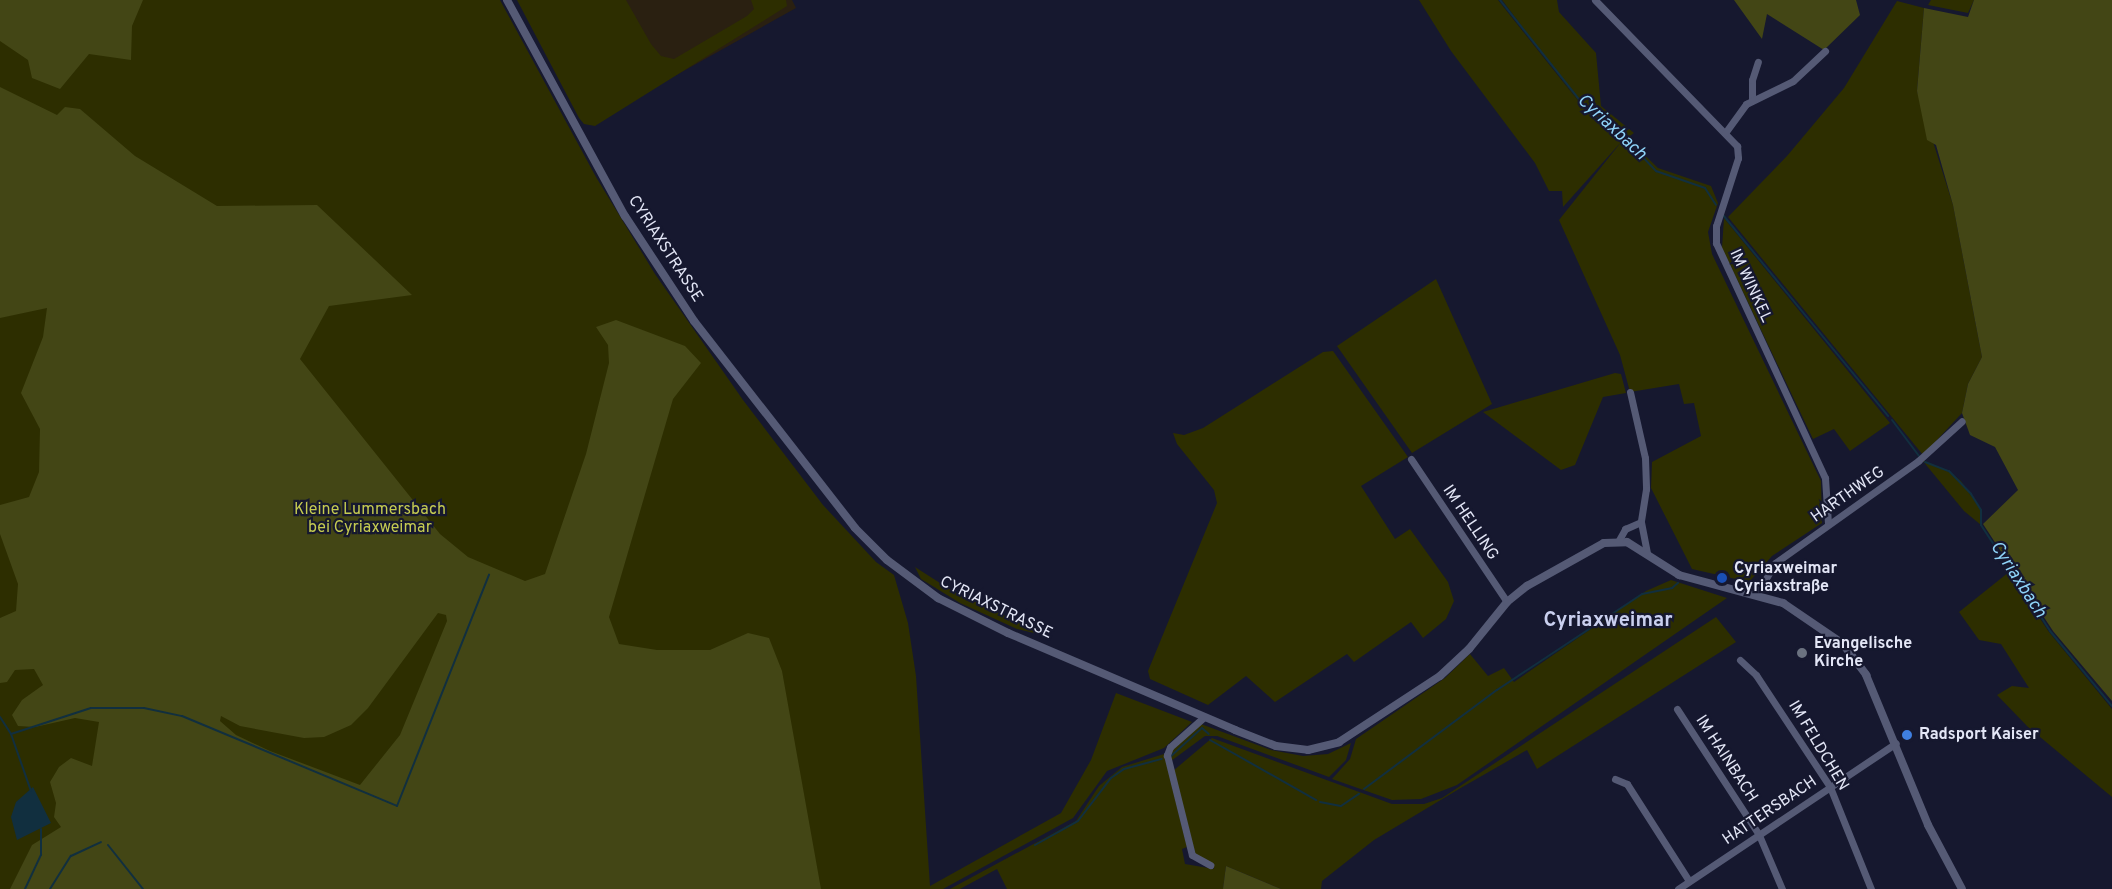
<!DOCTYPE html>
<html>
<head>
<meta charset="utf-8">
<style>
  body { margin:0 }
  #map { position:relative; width:2112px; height:889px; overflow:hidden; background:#16182f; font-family:Overpass,sans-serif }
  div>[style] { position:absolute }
  .industrial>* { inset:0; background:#2a2011 }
  .green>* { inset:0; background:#2d2e00 }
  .forest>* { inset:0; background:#434615 }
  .water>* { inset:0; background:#112f3f }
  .stream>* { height:2px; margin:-1px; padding:0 1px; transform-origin:1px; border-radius:1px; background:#112f3f }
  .minor>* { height:7px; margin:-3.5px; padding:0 3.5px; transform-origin:3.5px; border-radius:3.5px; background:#555a75 }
  .tertiary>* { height:8px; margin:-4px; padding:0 4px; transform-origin:4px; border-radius:4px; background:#555a75 }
  .dots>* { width:16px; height:16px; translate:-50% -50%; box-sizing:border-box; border:3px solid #16182f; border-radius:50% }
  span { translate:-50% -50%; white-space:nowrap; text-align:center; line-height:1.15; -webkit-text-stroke:4.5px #16182f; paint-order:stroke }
  .street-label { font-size:16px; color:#e3e6f6 }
  .park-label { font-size:16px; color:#c5cb51 }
  .poi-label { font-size:16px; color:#e3e6f6; font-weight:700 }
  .left { translate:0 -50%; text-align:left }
  .water-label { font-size:18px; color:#8fd4f9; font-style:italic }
  .quarter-label { font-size:20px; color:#cad0ef; font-weight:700 }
</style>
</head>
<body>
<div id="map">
  <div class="industrial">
    <i style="clip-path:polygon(601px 0,792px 0,796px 8px,655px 87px)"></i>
  </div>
  <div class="green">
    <i style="clip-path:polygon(0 0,500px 0,596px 177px,655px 274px,743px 400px,823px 505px,876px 562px,894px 575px,908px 623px,916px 676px,930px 886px,1061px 813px,1091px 760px,1116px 693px,1192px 722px,1164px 748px,1107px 771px,1073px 818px,943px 889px,0 889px)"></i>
    <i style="clip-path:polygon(517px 0,626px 0,651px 44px,661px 56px,674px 59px,747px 16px,754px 9px,751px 0,786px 0,787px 6px,595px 126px,584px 124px,579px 118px)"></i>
    <i style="clip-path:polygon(1419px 0,1498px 0,1583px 107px,1502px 0,1557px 0,1559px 12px,1596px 53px,1601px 106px,1634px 133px,1627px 138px,1658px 168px,1711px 186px,1718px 203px,1708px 232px,1712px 254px,1821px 481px,1822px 523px,1772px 556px,1749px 582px,1692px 569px,1651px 488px,1652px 462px,1701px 436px,1694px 403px,1684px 404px,1679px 384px,1630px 392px,1620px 355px,1559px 220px,1622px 141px,1563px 207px,1562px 191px,1549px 191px,1535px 163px,1451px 51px)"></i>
    <i style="clip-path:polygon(1931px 0,1974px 0,1968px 13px,1928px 5px)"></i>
    <i style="clip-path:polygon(1897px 1px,1924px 8px,1917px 91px,1953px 205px,1982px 357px,1968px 384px,1962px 413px,1923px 455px,1728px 217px,1787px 156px,1844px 88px)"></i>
    <i style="clip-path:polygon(1724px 218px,1890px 423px,1850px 451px,1834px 429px,1813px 439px,1722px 248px)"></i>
    <i style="clip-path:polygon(1436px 279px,1492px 404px,1412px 453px,1337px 346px)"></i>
    <i style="clip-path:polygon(1333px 351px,1408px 457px,1361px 486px,1395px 539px,1410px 529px,1448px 582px,1454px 601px,1446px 619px,1423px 638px,1411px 622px,1354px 662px,1347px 654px,1275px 702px,1246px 676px,1208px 705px,1150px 679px,1148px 671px,1217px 503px,1214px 490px,1177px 444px,1173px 433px,1184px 435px,1203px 428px,1323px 352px)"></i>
    <i style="clip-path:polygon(1615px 373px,1621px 374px,1626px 393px,1603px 397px,1575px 465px,1561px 470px,1483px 412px)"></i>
    <i style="clip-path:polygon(1922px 460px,1949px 471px,1961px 481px,1981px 510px,1981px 525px,1964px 511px)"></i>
    <i style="clip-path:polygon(915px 567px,954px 592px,1051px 637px,1017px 629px,960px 603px,921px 579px)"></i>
    <i style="clip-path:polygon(2009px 572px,2049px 632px,2112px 709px,2112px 797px,2028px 727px,1997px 695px,2012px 686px,2029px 688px,2001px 644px,1979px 640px,1959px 612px)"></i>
    <i style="clip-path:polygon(1671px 580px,1727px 598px,1457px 785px,1421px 799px,1392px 800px,1332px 779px,1350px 759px,1356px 739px,1445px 678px,1470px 654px,1488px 676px,1504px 668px,1514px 682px,1646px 591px)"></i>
    <i style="clip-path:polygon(1716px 617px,1736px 642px,1537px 769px,1527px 750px,1459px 789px,1374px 840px,1322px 881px,1321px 889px,1281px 889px,1226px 866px,1223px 889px,1007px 889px,997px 869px,960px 889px,950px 889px,1076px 821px,1099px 786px,1122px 767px,1164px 754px,1187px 847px,1182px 849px,1185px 864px,1214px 869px,1213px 865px,1196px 856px,1173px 771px,1212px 738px,1392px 804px,1424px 804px,1442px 798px)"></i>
    <i style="clip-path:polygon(1201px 724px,1271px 750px,1303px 756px,1328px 754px,1351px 743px,1346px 760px,1329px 777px,1217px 736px,1205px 736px,1171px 761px,1170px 751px)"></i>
  </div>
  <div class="forest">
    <i style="clip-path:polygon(0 0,143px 0,132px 26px,131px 60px,89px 54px,60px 89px,32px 78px,28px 60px,0 41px)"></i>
    <i style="clip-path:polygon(1734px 0,1856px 0,1860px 15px,1824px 50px,1767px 14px,1762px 39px)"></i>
    <i style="clip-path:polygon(1974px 0,2112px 0,2112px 701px,2053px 631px,1983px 524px,2018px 490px,1995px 447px,1970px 435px,1962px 413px,1968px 384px,1982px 357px,1953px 205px,1936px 145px,1927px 140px,1917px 91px,1924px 8px,1968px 17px)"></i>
    <i style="clip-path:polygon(evenodd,0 87px,57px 115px,65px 107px,80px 109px,135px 156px,217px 206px,317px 205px,412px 295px,329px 306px,300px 359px,440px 534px,468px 557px,525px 581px,545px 574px,586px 454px,609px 363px,608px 345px,596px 327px,616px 320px,685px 346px,701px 363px,673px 399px,609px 617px,619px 644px,657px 650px,710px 650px,748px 633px,769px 638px,782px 671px,821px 889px,10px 889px,32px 845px,61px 827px,54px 817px,56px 803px,50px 782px,59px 767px,71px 758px,92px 766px,99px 722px,75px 718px,35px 727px,18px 726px,12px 715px,22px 700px,43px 685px,34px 669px,15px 670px,7px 682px,0 683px,0 618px,16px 611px,18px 584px,0 534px,0 505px,29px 497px,39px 472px,40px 429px,21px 393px,43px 337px,47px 308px,0 318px,0 87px,438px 613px,446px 615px,447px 621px,400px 735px,360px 785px,270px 751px,236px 735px,220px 721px,221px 716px,240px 726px,304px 738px,324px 737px,351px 725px,368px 708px,438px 613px)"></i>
    <i style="clip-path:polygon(1226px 866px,1281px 889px,1223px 889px)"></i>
  </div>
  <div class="water">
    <i style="clip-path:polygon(33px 787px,51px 823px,17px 840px,11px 817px,16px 802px)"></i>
  </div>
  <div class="stream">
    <i style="left:1500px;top:0;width:143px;rotate:51.5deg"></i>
    <i style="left:1589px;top:112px;width:40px;rotate:34.9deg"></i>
    <i style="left:1622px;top:135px;width:50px;rotate:46.6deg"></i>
    <i style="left:1656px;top:171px;width:52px;rotate:19.1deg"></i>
    <i style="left:1705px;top:188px;width:20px;rotate:57deg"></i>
    <i style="left:1723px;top:215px;width:260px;rotate:50.6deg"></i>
    <i style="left:1892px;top:420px;width:45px;rotate:53.1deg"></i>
    <i style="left:1925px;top:462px;width:26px;rotate:21deg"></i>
    <i style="left:1949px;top:471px;width:32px;rotate:46deg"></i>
    <i style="left:1971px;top:494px;width:19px;rotate:58deg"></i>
    <i style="left:1981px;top:510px;width:15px;rotate:90deg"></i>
    <i style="left:1981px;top:525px;width:126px;rotate:56.9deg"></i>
    <i style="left:2050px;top:631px;width:97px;rotate:50.4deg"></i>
    <i style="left:0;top:717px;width:20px;rotate:57deg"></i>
    <i style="left:11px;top:734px;width:60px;rotate:70.7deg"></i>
    <i style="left:11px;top:734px;width:84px;rotate:-18deg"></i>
    <i style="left:91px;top:708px;width:53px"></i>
    <i style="left:144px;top:708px;width:39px;rotate:12deg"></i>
    <i style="left:182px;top:716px;width:233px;rotate:22.7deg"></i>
    <i style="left:397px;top:806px;width:249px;rotate:-68.3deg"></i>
    <i style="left:1210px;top:740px;width:122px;rotate:29.5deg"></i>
    <i style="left:1170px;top:757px;width:43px;rotate:-42.2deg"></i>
    <i style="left:1202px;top:728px;width:9px;rotate:41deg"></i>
    <i style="left:1364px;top:789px;width:166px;rotate:-36.7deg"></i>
    <i style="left:1497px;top:690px;width:174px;rotate:-33.5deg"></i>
    <i style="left:1642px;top:594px;width:31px;rotate:-11deg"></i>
    <i style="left:1672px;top:588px;width:8px;rotate:-40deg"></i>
    <i style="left:1320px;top:802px;width:21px;rotate:11deg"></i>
    <i style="left:1341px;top:806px;width:22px;rotate:-34deg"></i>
    <i style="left:108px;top:845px;width:56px;rotate:51.5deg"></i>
    <i style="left:1035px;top:845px;width:49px;rotate:-29.2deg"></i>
    <i style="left:1078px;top:821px;width:54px;rotate:-52.5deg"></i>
    <i style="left:1111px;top:778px;width:16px;rotate:-35deg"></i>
    <i style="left:1124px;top:769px;width:39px;rotate:-15deg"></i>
    <i style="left:25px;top:889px;width:38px;rotate:-65deg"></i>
    <i style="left:41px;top:855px;width:26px;rotate:-90deg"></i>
    <i style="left:50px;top:889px;width:39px;rotate:-58deg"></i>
    <i style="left:71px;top:856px;width:33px;rotate:-25deg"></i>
  </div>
  <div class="minor">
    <i style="left:1595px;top:0;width:204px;rotate:45.8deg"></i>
    <i style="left:1737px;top:146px;width:12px;rotate:85deg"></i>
    <i style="left:1738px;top:158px;width:71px;rotate:107.9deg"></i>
    <i style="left:1716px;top:226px;width:17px;rotate:90deg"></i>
    <i style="left:1716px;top:243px;width:259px;rotate:65.1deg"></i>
    <i style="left:1825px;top:478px;width:45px;rotate:86.2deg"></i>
    <i style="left:1752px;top:99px;width:19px;rotate:-90deg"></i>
    <i style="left:1752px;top:80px;width:19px;rotate:-72deg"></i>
    <i style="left:1725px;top:133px;width:36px;rotate:-54deg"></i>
    <i style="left:1746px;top:104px;width:52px;rotate:-26.1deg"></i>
    <i style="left:1793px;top:81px;width:44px;rotate:-43.2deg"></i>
    <i style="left:1630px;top:392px;width:68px;rotate:77.2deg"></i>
    <i style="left:1645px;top:458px;width:31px;rotate:88deg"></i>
    <i style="left:1646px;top:489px;width:33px;rotate:99deg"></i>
    <i style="left:1641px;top:522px;width:32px;rotate:79deg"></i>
    <i style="left:1411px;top:459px;width:172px;rotate:56.1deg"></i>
    <i style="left:1619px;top:540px;width:13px;rotate:-61deg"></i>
    <i style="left:1625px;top:529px;width:17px;rotate:-24deg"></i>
    <i style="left:1756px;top:595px;width:37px;rotate:-59deg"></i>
    <i style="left:1775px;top:563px;width:176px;rotate:-35.5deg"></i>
    <i style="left:1918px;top:461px;width:59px;rotate:-42.3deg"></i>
    <i style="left:1740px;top:660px;width:22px;rotate:43deg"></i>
    <i style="left:1756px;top:675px;width:134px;rotate:56.5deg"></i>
    <i style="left:1830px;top:787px;width:110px;rotate:68.1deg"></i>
    <i style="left:1677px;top:709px;width:150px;rotate:56.9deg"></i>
    <i style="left:1759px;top:835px;width:59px;rotate:66.9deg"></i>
    <i style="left:1204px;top:717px;width:45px;rotate:138.6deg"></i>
    <i style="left:1170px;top:747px;width:9px;rotate:111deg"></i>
    <i style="left:1167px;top:755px;width:103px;rotate:76deg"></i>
    <i style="left:1192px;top:855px;width:21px;rotate:29deg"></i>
    <i style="left:1615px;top:779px;width:13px;rotate:23deg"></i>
    <i style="left:1627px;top:784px;width:115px;rotate:57.4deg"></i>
    <i style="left:1678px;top:889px;width:262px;rotate:-33.8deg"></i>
  </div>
  <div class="tertiary">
    <i style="left:507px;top:0;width:246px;rotate:61.4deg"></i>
    <i style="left:625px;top:216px;width:126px;rotate:56.7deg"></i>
    <i style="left:694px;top:321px;width:262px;rotate:52.1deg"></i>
    <i style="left:855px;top:528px;width:45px;rotate:45deg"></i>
    <i style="left:887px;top:560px;width:64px;rotate:36.7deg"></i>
    <i style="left:938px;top:598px;width:78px;rotate:26.6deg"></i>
    <i style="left:1008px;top:633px;width:247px;rotate:23.1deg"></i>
    <i style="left:1235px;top:730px;width:44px;rotate:21.3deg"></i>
    <i style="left:1276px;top:746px;width:32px;rotate:7deg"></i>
    <i style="left:1308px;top:750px;width:32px;rotate:-14deg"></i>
    <i style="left:1339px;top:742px;width:121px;rotate:-33.2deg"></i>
    <i style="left:1440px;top:676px;width:40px;rotate:-43deg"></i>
    <i style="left:1469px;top:649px;width:60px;rotate:-51deg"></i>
    <i style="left:1507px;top:602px;width:26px;rotate:-39deg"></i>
    <i style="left:1527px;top:586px;width:88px;rotate:-29.2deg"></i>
    <i style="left:1604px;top:543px;width:23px;rotate:-2deg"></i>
    <i style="left:1627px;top:542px;width:62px;rotate:32.4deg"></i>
    <i style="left:1679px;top:575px;width:108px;rotate:15.1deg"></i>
    <i style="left:1783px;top:603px;width:73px;rotate:34.3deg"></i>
    <i style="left:1843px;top:644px;width:39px;rotate:53deg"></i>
    <i style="left:1866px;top:675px;width:162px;rotate:67.5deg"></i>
    <i style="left:1928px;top:825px;width:72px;rotate:62deg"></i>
  </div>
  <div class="dots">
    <i style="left:1722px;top:578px;background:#1a4fb4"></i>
    <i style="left:1802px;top:653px;background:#6b7280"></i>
    <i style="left:1907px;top:735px;background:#3f7fe0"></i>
  </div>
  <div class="street-label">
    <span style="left:665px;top:249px;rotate:57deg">CYRIAXSTRASSE</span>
    <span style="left:1750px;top:286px;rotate:65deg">IM WINKEL</span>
    <span style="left:1848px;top:495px;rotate:-35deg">HARTHWEG</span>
    <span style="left:1470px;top:523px;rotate:56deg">IM HELLING</span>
    <span style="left:996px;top:608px;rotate:26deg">CYRIAXSTRASSE</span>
    <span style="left:1818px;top:746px;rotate:59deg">IM FELDCHEN</span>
    <span style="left:1726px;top:759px;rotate:57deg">IM HAINBACH</span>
    <span style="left:1770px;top:811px;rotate:-34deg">HATTERSBACH</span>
  </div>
  <div class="park-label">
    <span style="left:370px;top:519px">Kleine Lummersbach<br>bei Cyriaxweimar</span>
  </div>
  <div class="poi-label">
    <span class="left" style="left:1734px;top:578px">Cyriaxweimar<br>Cyriaxstraße</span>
    <span class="left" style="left:1814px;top:653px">Evangelische<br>Kirche</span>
    <span class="left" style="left:1919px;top:735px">Radsport Kaiser</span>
  </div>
  <div class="water-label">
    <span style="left:1611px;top:128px;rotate:43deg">Cyriaxbach</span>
    <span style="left:2017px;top:580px;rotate:57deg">Cyriaxbach</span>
  </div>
  <div class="quarter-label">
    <span style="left:1608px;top:621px">Cyriaxweimar</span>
  </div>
</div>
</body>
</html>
